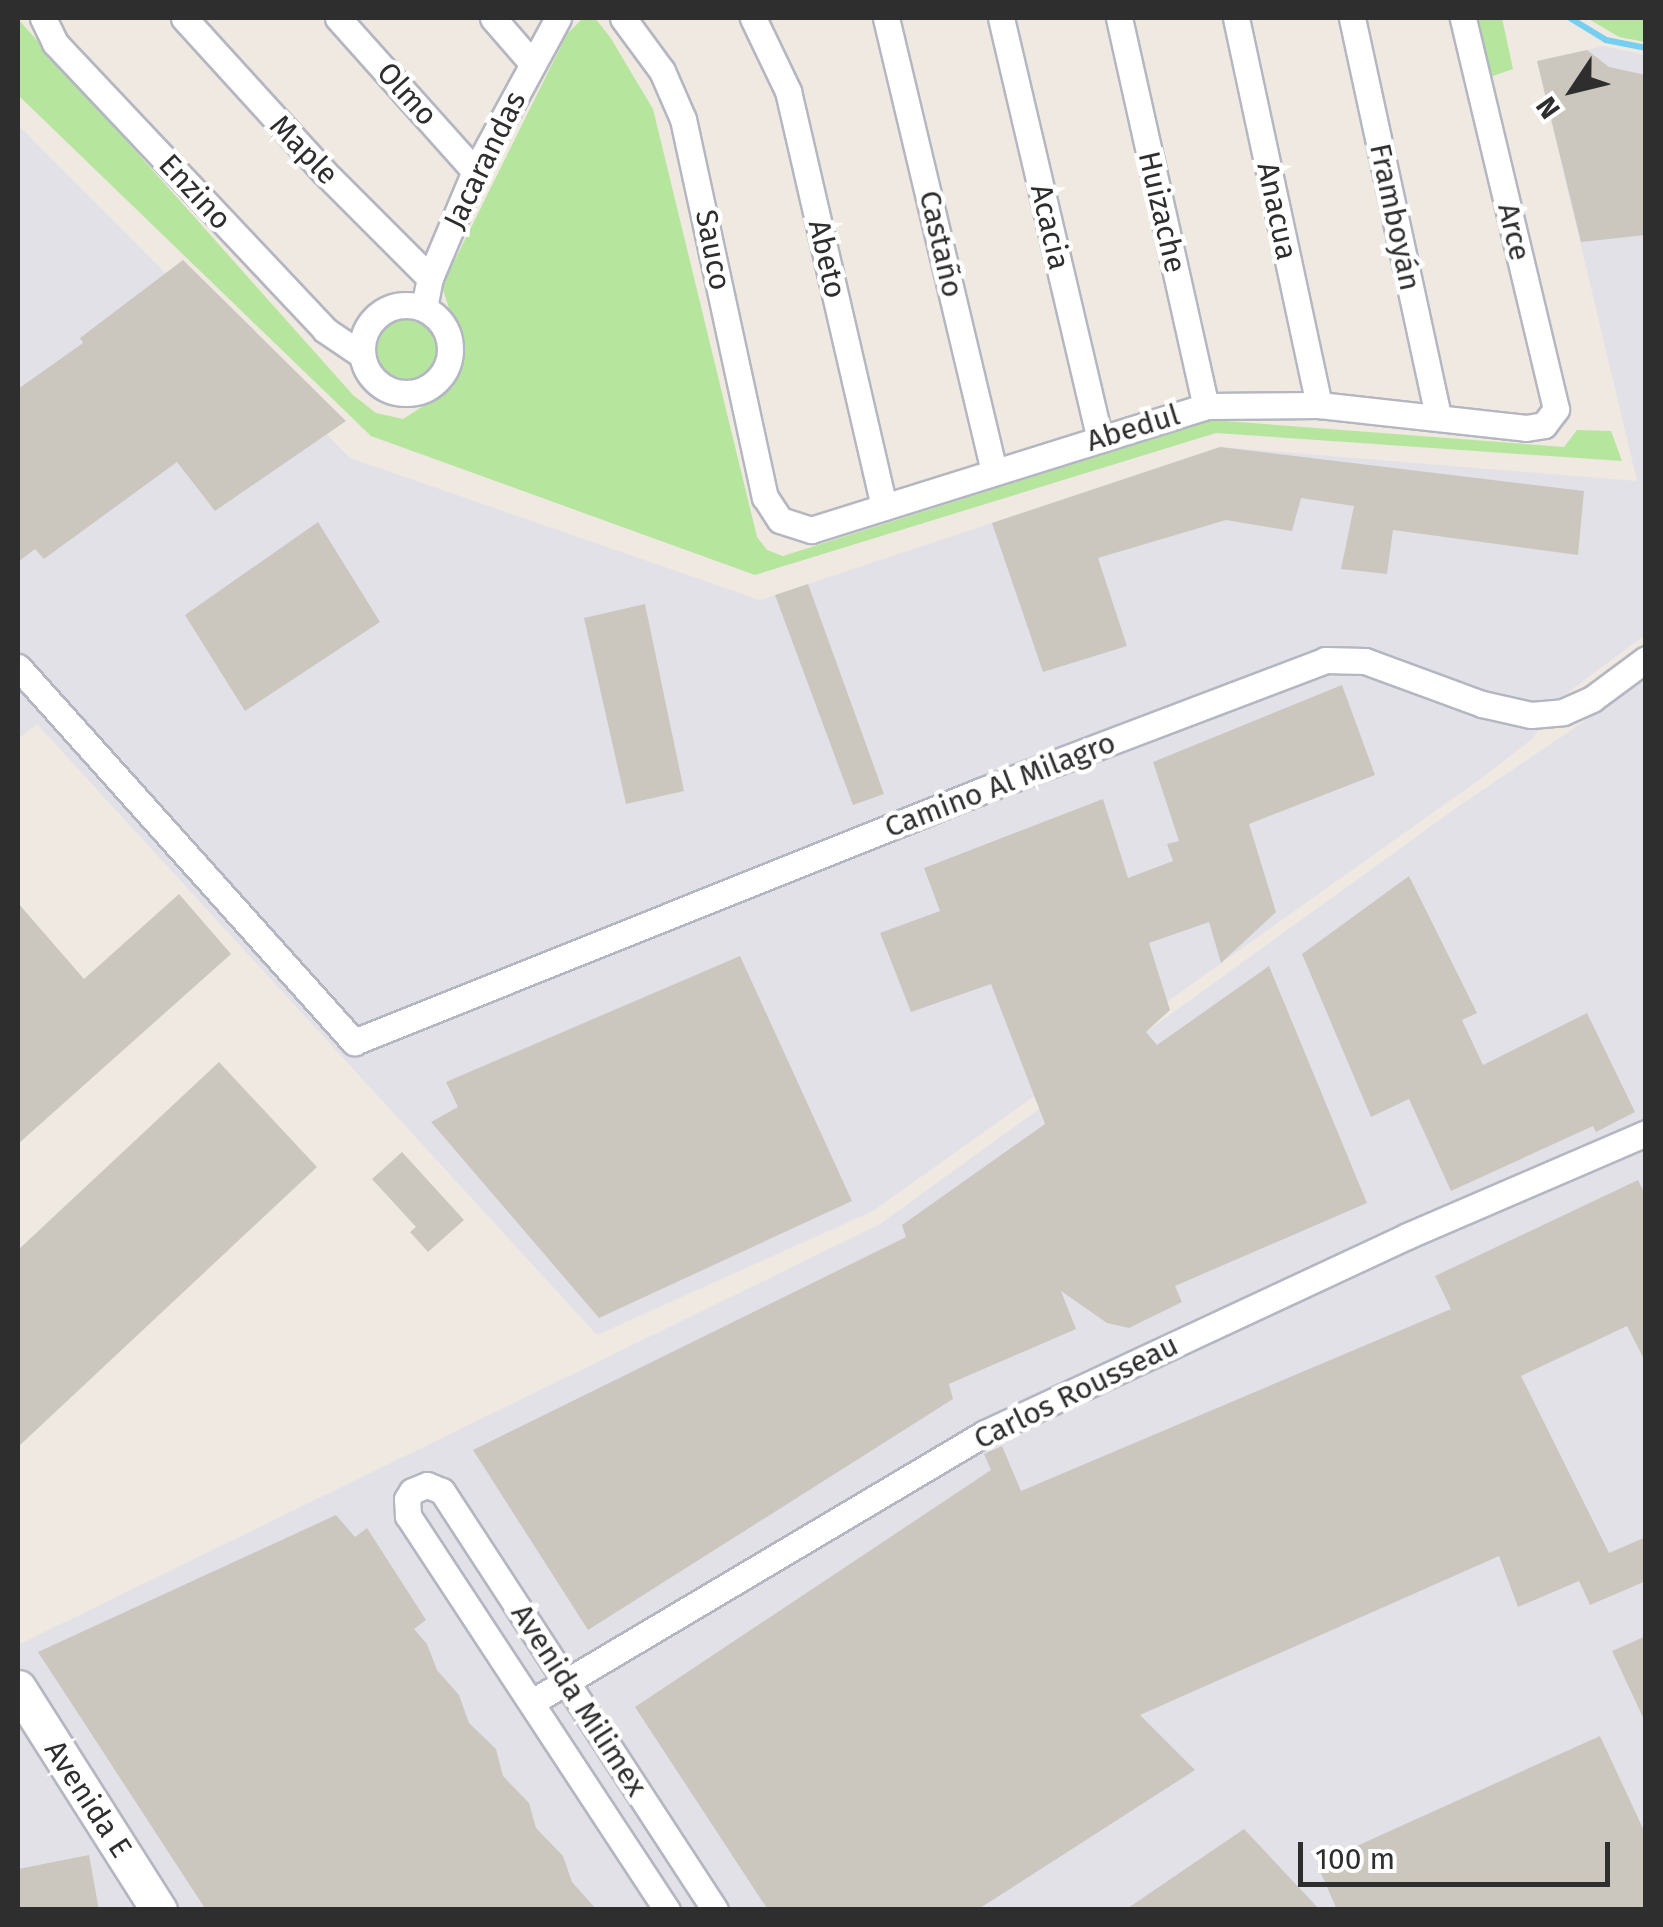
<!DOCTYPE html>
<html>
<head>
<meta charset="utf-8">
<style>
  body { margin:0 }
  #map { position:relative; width:1663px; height:1927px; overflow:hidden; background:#efe9e1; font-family:"Fira Sans",sans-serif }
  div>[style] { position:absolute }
  .industrial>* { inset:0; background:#e3e1e8 }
  .green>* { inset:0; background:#b6e59e }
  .round { border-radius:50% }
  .stream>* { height:6px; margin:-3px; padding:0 3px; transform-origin:3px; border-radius:3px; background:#75cff0 }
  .building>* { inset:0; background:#cbc7bf }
  .roads { filter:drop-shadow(2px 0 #b4b7c1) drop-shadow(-2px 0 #b4b7c1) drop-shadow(0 2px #b4b7c1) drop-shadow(0 -2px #b4b7c1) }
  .minor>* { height:25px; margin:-12.5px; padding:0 12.5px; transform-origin:12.5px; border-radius:12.5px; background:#fff }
  .minor>.ring { margin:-12.5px; padding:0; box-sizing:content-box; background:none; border:25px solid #fff; border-radius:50% }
  .secondary>* { height:35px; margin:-17.5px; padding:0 17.5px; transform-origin:17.5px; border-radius:17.5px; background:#fff }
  span { translate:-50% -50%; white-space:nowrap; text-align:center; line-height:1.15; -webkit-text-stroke:9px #fff; paint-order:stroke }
  .street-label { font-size:30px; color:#2e2e2e }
  .frame { position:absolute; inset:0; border:20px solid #2e2e2e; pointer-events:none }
  .north { position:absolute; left:1523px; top:40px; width:100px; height:100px; -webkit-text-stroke:8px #fff; paint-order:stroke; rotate:235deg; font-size:28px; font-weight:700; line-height:40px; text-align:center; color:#2e2e2e }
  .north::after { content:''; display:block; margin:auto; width:35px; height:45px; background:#2e2e2e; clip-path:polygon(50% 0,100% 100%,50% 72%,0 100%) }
  .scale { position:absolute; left:1298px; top:1842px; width:312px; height:45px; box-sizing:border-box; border:5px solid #2e2e2e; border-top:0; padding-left:12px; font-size:30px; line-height:35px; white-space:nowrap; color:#2e2e2e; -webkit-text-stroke:8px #fff; paint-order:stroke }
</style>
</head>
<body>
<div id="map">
  <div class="industrial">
    <i style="clip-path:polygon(1604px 46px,1645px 55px,1645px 635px,1563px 696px,1532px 739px,1483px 777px,873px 1211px,597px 1335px,37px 724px,18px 739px,18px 125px,350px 458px,760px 600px,1220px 447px,1637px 481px,1537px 61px)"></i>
    <i style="clip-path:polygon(1645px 680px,1645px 1909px,171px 1909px,18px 1676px,18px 1645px,880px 1224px,1459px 806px)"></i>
    <i style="clip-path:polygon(18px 1719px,141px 1909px,18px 1909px)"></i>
  </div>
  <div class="green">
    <i style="clip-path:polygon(583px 18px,595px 18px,610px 37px,653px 109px,757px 537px,767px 550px,783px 556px,1212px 420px,1564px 447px,1577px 430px,1611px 431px,1622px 461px,1216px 433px,755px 575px,371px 436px,18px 95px,18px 19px,353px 395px,376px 413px,403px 419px,453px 387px,463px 354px,442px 286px,567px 34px)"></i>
    <i style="clip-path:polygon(1476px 18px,1502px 18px,1513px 69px,1490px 77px)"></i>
    <i style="clip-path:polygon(1587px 18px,1645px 18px,1645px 42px,1619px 37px)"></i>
    <i class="round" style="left:376px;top:317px;width:62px;height:62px"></i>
  </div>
  <div class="stream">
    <i style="left:1570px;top:18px;width:42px;rotate:31.4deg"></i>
    <i style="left:1606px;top:40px;width:41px;rotate:11.3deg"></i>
  </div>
  <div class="building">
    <i style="clip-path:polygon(1587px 50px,1609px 67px,1646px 75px,1646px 235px,1581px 242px,1537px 61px)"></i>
    <i style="clip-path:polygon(183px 260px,346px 421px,215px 511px,177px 462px,44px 559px,35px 549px,18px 562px,18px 389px,83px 343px,80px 338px)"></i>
    <i style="clip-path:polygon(1220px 447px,1584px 491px,1578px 555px,1393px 530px,1387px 574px,1341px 569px,1354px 506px,1301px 498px,1292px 531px,1226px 520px,1098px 558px,1127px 646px,1043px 672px,992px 523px)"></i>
    <i style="clip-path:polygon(318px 522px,380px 622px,245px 711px,185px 615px)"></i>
    <i style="clip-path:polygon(808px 584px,884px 794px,853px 805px,775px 595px)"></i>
    <i style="clip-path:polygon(645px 604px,684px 791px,626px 804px,584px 618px)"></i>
    <i style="clip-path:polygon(1342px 685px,1375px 775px,1249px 824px,1276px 912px,1221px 963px,1209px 922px,1149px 943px,1170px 1010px,1146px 1032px,1157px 1045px,1269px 966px,1367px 1203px,1175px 1286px,1182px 1302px,1129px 1328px,1107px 1323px,1061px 1291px,1076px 1329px,949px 1384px,953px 1399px,588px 1630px,473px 1450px,906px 1237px,902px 1225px,1045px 1124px,991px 984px,911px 1012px,880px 933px,940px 911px,924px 868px,1103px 799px,1128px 878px,1173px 861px,1167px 844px,1179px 841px,1153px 762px)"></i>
    <i style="clip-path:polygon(1409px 876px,1477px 1013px,1462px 1020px,1483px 1065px,1587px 1013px,1635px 1112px,1596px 1132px,1593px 1126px,1451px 1191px,1409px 1099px,1371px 1117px,1302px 954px)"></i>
    <i style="clip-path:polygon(179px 894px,231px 954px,18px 1144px,18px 903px,84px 979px)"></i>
    <i style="clip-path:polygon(740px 956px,852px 1201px,599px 1318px,431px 1122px,458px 1107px,446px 1082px)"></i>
    <i style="clip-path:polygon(219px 1062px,317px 1167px,18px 1447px,18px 1250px)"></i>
    <i style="clip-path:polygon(402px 1152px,464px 1220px,428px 1252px,410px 1232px,416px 1227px,372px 1179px)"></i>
    <i style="clip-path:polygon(1638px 1180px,1646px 1196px,1646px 1363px,1627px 1326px,1521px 1376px,1609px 1553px,1646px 1537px,1646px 1581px,1590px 1605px,1579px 1581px,1518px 1607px,1499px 1556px,1140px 1715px,1195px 1770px,977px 1910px,768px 1910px,635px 1707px,991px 1470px,984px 1454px,1002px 1446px,1021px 1491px,1451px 1309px,1435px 1276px)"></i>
    <i style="clip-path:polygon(336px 1515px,355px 1537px,367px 1528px,385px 1556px,426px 1620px,414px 1629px,427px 1644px,437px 1670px,459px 1695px,469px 1723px,496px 1749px,503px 1776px,529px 1803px,536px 1828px,563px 1856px,572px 1882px,597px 1910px,206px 1910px,38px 1652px)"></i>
    <i style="clip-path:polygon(1646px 1636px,1646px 1724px,1612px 1651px)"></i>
    <i style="clip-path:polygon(1600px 1736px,1646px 1835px,1646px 1910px,1337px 1910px,1317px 1864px)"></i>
    <i style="clip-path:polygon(1244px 1829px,1320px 1910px,1125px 1910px)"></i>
    <i style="clip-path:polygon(89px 1855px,99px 1910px,18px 1910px,18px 1869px)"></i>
  </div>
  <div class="roads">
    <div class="minor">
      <i style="left:43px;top:18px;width:28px;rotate:64deg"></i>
      <i style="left:55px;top:43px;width:394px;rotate:46.7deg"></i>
      <i style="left:325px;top:330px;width:45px;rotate:34deg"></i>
      <i style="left:184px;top:18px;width:208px;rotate:47.7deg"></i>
      <i style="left:324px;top:172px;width:150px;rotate:45deg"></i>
      <i style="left:338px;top:18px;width:205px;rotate:48.2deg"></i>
      <i style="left:493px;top:18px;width:60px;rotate:49.1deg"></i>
      <i style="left:623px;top:18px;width:66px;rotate:53.7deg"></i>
      <i style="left:662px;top:71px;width:52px;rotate:66.4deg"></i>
      <i style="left:683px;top:119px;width:387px;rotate:77.8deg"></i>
      <i style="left:765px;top:497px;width:27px;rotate:57deg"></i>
      <i style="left:780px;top:520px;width:33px;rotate:18deg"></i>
      <i style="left:811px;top:530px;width:414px;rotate:-17.4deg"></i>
      <i style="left:1206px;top:406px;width:113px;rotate:-0.5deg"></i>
      <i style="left:1319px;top:405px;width:208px;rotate:6.3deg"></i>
      <i style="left:1526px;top:428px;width:18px;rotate:-9deg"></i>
      <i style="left:1544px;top:425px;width:20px;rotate:-53deg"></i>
      <i style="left:1556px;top:409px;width:402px;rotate:-103.4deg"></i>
      <i style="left:753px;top:18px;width:81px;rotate:64.4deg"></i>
      <i style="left:788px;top:91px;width:427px;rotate:77deg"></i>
      <i style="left:886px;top:18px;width:467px;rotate:76.6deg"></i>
      <i style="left:1001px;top:18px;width:430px;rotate:76.8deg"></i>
      <i style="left:1119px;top:18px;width:398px;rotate:77.4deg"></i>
      <i style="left:1236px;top:18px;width:396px;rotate:77.9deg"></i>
      <i style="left:1352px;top:18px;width:408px;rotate:77.8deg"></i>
      <i class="ring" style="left:362px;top:305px;width:63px;height:63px"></i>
      <i style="left:424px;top:308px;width:31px;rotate:-79deg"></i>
      <i style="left:430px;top:278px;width:116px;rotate:-67.2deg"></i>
      <i style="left:475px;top:171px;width:174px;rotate:-61.5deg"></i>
      <i style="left:18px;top:667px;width:504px;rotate:48.14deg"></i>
      <i style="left:354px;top:1042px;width:675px;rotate:-21.82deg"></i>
      <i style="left:981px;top:791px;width:368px;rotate:-20.8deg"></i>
      <i style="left:1325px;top:660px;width:40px;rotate:1.4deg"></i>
      <i style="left:1365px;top:661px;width:125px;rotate:20.2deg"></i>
      <i style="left:1482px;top:704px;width:50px;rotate:12.7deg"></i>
      <i style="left:1531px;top:715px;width:32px;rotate:-5deg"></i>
      <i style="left:1563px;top:712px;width:32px;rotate:-24deg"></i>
      <i style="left:1592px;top:699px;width:67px;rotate:-36.5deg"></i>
      <i style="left:532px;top:1702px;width:527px;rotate:-30.7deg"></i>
      <i style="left:985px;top:1433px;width:466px;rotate:-25deg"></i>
      <i style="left:1407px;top:1236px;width:260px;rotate:-23.3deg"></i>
      <i style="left:667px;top:1910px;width:472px;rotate:-123.3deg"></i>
      <i style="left:408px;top:1516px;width:17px;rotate:-93deg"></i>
      <i style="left:407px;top:1499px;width:9px;rotate:-58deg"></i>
      <i style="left:412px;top:1491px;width:16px;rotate:-22deg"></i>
      <i style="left:427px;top:1485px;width:16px;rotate:22deg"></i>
      <i style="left:442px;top:1491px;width:500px;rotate:56.91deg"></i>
    </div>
    <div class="secondary">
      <i style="left:18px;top:1688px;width:263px;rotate:57.6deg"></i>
    </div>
  </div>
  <div class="street-label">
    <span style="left:407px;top:94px;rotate:48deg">Olmo</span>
    <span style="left:304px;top:150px;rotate:46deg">Maple</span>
    <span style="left:485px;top:160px;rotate:-64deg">Jacarandas</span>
    <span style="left:195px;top:192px;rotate:47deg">Enzino</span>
    <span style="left:1277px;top:211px;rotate:78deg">Anacua</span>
    <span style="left:1162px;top:212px;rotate:77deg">Huizache</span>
    <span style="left:1395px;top:217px;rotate:78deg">Framboyán</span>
    <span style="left:1050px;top:227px;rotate:77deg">Acacia</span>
    <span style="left:1514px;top:232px;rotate:77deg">Arce</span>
    <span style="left:941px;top:244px;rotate:77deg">Castaño</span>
    <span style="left:713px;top:250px;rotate:79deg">Sauco</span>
    <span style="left:827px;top:259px;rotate:77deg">Abeto</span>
    <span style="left:1133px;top:428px;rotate:-17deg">Abedul</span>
    <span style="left:1000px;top:785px;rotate:-21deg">Camino Al Milagro</span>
    <span style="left:1076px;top:1392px;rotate:-26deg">Carlos Rousseau</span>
    <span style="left:579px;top:1700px;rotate:57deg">Avenida Milimex</span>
    <span style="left:88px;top:1799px;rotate:57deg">Avenida E</span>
  </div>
  <div class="frame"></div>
  <div class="north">N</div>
  <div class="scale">100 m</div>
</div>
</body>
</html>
